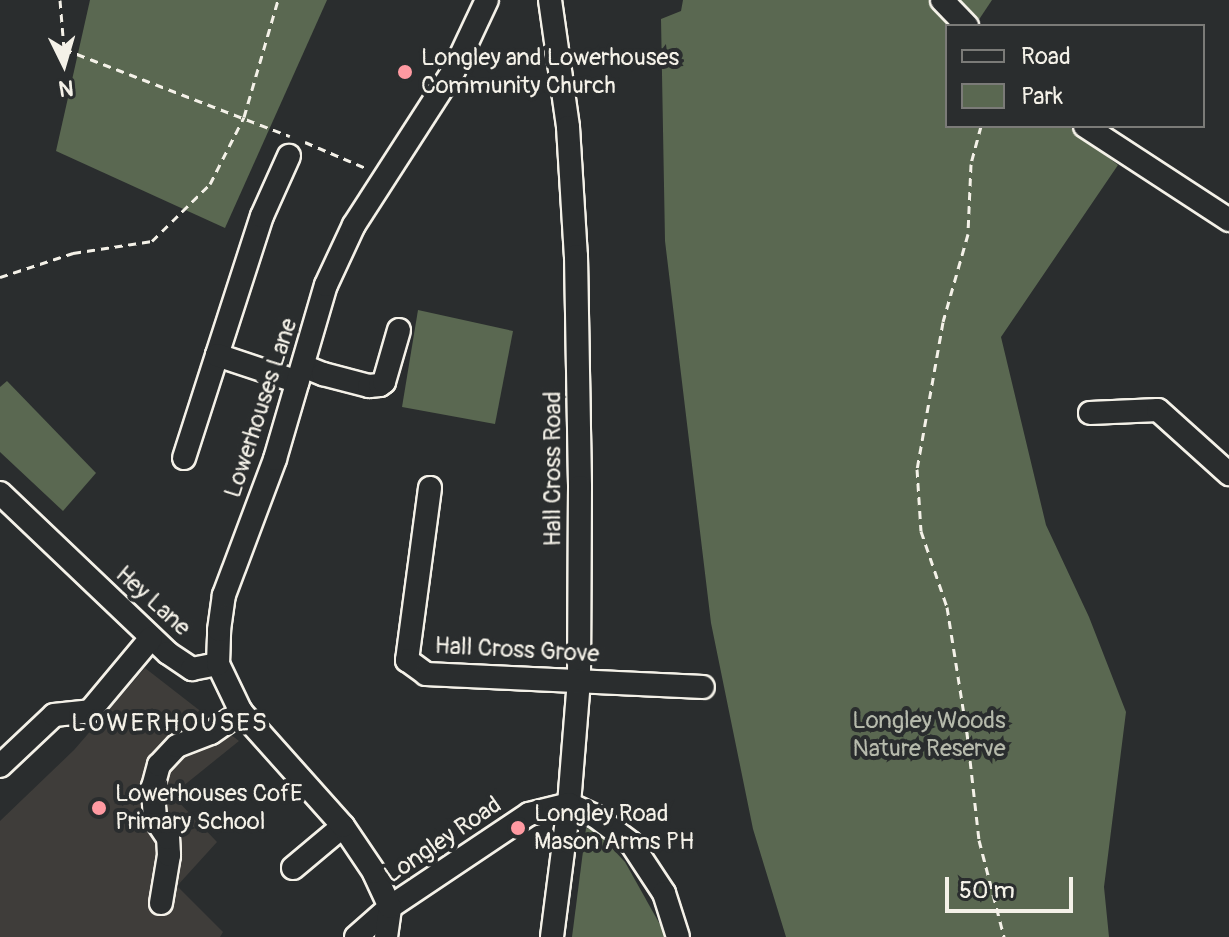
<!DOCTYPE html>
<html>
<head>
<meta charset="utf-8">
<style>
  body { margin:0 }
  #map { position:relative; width:1229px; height:937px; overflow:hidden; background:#2a2d2e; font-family:Pangolin,sans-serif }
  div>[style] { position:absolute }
  .built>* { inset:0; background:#3f3d3a }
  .green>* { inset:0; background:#5a6851 }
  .path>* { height:3px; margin-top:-1.5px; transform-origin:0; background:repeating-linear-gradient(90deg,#f4f1e8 0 8px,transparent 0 14px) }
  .roads { filter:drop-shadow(2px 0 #f4f1e8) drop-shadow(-2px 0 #f4f1e8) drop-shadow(0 2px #f4f1e8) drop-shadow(0 -2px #f4f1e8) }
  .minor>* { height:22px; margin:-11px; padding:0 11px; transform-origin:11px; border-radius:11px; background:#2a2d2e }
  .dots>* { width:22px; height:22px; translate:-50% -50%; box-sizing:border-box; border:4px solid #2a2d2e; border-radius:50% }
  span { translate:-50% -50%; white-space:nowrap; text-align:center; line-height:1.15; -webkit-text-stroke:8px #2a2d2e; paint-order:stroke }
  .poi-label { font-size:24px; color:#f4f1e8 }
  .left { translate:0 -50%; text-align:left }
  .street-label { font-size:24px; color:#f4f1e8 }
  .park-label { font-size:24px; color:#b6baac }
  .neighbourhood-label { font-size:26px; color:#f4f1e8; letter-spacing:2px }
  .legend { position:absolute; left:945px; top:24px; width:260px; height:104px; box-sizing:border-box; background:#2a2d2e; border:2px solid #7b7b78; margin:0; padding:10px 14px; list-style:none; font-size:24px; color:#f4f1e8 }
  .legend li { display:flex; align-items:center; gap:16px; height:40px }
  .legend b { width:40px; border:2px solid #7b7b78 }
  .north { position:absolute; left:24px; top:24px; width:80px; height:80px; -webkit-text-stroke:6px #2a2d2e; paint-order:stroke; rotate:175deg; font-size:22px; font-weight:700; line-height:32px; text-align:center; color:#f4f1e8 }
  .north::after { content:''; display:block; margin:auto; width:28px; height:36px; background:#f4f1e8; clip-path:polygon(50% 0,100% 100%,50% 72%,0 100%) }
  .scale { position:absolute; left:945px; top:877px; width:128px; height:36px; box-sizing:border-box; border:4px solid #f4f1e8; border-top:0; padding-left:10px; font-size:24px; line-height:28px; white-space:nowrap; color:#f4f1e8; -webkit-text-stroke:6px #2a2d2e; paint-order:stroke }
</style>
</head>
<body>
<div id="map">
  <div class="built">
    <i style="clip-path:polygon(145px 668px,239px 741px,172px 795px,217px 842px,177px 886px,223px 932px,220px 937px,0 937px,0 821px,74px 750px)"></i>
  </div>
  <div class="green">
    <i style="clip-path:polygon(90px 0,327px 0,225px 228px,56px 151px)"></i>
    <i style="clip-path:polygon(683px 0,932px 0,957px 26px,947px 26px,947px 126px,1068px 126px,1118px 165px,1001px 337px,1046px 525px,1089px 617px,1126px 712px,1104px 887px,1109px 937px,786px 937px,753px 829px,711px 623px,665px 241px,661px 19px,681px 11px)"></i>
    <i style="clip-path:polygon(952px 0,992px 0,976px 24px)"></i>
    <i style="clip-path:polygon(418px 310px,513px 331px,495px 424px,402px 407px)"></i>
    <i style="clip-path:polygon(7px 381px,96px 473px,63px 511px,0 452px,0 387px)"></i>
    <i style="clip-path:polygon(586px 828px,595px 830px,625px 862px,667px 937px,572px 937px)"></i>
  </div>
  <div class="path">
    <i style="left:60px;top:0;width:49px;rotate:85.3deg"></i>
    <i style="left:64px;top:49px;width:242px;rotate:21.1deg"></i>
    <i style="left:981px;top:126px;width:39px;rotate:105deg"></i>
    <i style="left:971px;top:164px;width:70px;rotate:92.5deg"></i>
    <i style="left:968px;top:234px;width:91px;rotate:105.9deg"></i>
    <i style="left:943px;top:322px;width:149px;rotate:100deg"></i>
    <i style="left:917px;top:469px;width:62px;rotate:86.3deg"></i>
    <i style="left:921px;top:531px;width:80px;rotate:71.1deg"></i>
    <i style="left:947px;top:607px;width:128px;rotate:81deg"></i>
    <i style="left:967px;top:733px;width:108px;rotate:83.6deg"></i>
    <i style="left:979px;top:840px;width:100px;rotate:75.5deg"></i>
    <i style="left:305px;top:142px;width:69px;rotate:23.2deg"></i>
    <i style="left:0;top:277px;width:77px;rotate:-18.2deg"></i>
    <i style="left:73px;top:253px;width:80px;rotate:-8.6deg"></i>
    <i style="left:152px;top:241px;width:81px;rotate:-44.5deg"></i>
    <i style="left:210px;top:184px;width:75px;rotate:-63.1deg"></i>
    <i style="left:244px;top:117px;width:122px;rotate:-73.8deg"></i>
  </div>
  <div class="roads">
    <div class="minor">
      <i style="left:550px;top:0;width:128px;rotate:81.9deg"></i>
      <i style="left:568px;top:127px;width:129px;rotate:86.5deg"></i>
      <i style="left:576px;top:256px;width:231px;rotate:89deg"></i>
      <i style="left:580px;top:487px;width:193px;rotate:90.3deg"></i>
      <i style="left:579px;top:680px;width:124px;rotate:94.6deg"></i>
      <i style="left:569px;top:804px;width:134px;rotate:97.3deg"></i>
      <i style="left:942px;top:0;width:36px;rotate:46deg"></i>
      <i style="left:1085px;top:126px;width:172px;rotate:33.1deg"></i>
      <i style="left:217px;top:355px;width:146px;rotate:-72.1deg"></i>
      <i style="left:262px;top:216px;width:66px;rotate:-65.8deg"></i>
      <i style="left:303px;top:366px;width:22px;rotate:22deg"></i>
      <i style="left:323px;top:374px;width:48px;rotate:14.6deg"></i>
      <i style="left:369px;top:386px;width:11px;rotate:-5deg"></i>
      <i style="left:380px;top:385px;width:5px;rotate:-37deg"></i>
      <i style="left:384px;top:382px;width:54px;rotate:-73.9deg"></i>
      <i style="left:1090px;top:413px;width:68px;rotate:-2.5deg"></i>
      <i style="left:1158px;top:410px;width:96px;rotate:42deg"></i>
      <i style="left:184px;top:458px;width:108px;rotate:-72.2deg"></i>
      <i style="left:217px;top:355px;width:85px;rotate:18.4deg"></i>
      <i style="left:430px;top:488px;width:174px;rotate:97.6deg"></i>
      <i style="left:407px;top:660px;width:24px;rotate:36deg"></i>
      <i style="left:426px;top:674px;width:277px;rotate:2.7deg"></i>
      <i style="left:0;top:493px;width:232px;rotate:43.6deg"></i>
      <i style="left:168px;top:653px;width:29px;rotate:34deg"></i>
      <i style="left:192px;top:669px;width:26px;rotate:-11deg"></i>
      <i style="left:0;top:766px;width:74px;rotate:-43.4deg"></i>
      <i style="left:54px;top:715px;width:36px;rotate:-6deg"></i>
      <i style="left:90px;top:711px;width:95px;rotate:-50.1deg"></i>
      <i style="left:569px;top:804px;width:29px;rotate:25deg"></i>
      <i style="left:595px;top:816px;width:45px;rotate:36.9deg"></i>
      <i style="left:631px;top:843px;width:60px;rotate:56.6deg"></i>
      <i style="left:664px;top:893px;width:46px;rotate:72.3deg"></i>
      <i style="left:293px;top:868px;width:65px;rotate:-40deg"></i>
      <i style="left:161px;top:903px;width:49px;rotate:-80.5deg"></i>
      <i style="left:169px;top:855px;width:17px;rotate:-93deg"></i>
      <i style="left:168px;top:838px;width:23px;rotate:-124deg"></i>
      <i style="left:155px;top:819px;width:32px;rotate:-94deg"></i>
      <i style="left:153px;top:787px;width:23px;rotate:-75deg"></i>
      <i style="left:159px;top:765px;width:26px;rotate:-47deg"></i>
      <i style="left:177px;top:746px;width:36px;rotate:-21deg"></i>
      <i style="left:211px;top:733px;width:37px;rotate:-35deg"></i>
      <i style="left:356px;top:937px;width:45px;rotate:-41.4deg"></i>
      <i style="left:390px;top:907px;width:167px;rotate:-33.8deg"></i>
      <i style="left:529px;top:814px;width:41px;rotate:-14deg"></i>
      <i style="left:386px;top:937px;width:30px;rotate:-82deg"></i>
      <i style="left:390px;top:907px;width:38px;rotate:-115deg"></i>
      <i style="left:374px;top:872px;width:55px;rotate:-124deg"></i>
      <i style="left:343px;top:826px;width:153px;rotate:-131.8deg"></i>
      <i style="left:241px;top:712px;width:53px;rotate:-115.6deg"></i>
      <i style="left:218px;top:664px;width:34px;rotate:-88deg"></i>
      <i style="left:219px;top:630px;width:35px;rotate:-82deg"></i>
      <i style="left:224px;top:595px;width:145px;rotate:-69.4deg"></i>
      <i style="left:275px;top:459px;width:181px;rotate:-73.7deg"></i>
      <i style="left:326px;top:285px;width:66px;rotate:-65deg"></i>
      <i style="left:354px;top:225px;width:184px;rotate:-57.2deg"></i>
      <i style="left:454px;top:70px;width:77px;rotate:-64.8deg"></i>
    </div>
  </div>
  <div class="dots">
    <i style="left:405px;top:72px;background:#ff9aa2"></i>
    <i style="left:99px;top:808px;background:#ff9aa2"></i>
    <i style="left:518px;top:828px;background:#ff9aa2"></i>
  </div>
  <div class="poi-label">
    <span class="left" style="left:421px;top:72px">Longley and Lowerhouses<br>Community Church</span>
    <span class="left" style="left:115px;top:808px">Lowerhouses CofE<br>Primary School</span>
    <span class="left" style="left:534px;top:828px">Longley Road<br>Mason Arms PH</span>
  </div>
  <div class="street-label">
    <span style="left:261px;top:408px;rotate:-72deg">Lowerhouses Lane</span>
    <span style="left:553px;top:469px;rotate:-90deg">Hall Cross Road</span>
    <span style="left:153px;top:601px;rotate:42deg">Hey Lane</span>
    <span style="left:517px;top:650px;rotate:3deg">Hall Cross Grove</span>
    <span style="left:443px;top:840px;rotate:-34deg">Longley Road</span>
  </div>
  <div class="park-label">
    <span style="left:929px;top:735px">Longley Woods<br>Nature Reserve</span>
  </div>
  <div class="neighbourhood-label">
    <span style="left:170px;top:724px">LOWERHOUSES</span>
  </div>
  <ul class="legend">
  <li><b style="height:10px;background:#2a2d2e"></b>Road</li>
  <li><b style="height:22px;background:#5a6851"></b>Park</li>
  </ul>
  <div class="north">N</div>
  <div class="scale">50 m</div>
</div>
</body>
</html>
